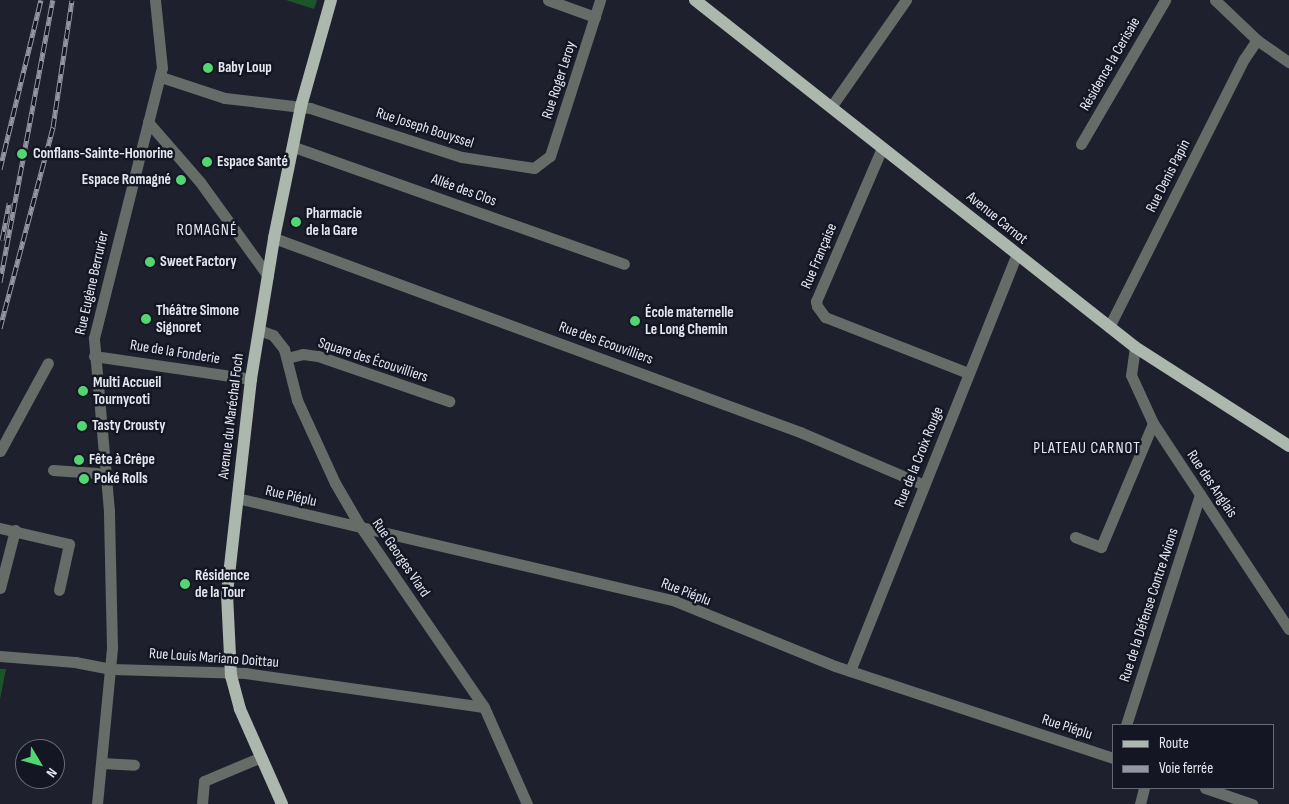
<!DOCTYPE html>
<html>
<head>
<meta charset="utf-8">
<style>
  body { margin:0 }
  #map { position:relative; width:1289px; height:804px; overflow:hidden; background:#1e212d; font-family:"Sofia Sans Condensed",sans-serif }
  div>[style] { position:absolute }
  .green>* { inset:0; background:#1a5629 }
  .minor>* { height:11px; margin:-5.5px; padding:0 5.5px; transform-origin:5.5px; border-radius:5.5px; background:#666c67 }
  .major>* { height:12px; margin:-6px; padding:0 6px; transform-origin:6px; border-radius:6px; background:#acb8ad }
  .rail>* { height:5px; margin-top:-2.5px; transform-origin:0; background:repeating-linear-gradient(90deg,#141723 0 9px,#9496a1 0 18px); box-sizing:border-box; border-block:1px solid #9496a1 }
  .dots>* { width:14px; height:14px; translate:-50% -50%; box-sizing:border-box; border:2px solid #141723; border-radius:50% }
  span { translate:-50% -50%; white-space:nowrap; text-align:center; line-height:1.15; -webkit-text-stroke:5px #141723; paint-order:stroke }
  .street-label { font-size:15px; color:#e5e7f0 }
  .poi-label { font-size:15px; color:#e5e7f0; font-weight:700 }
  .left { translate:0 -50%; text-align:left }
  .right { translate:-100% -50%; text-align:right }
  .neighbourhood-label { font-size:16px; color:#e5e7f0; letter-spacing:1px }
  .legend { position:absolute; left:1112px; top:724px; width:162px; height:65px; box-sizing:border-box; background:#141723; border:1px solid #686a75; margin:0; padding:6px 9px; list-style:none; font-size:15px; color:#e5e7f0 }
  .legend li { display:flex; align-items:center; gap:10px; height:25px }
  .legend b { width:25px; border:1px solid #686a75 }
  .north { position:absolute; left:15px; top:739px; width:50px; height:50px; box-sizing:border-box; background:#141723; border:1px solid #686a75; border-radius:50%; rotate:127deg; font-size:14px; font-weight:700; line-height:20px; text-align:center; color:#e5e7f0 }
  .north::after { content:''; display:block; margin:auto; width:18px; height:22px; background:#53d672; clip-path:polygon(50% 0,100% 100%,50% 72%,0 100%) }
</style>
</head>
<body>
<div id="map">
  <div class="green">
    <i style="clip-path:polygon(286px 0,317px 0,314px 9px)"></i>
    <i style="clip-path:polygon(0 669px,6px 669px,0 699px)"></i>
  </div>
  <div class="minor">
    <i style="left:548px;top:0;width:50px;rotate:19.9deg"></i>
    <i style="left:1215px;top:0;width:58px;rotate:43.6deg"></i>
    <i style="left:1257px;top:40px;width:39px;rotate:35deg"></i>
    <i style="left:161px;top:77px;width:67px;rotate:18.2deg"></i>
    <i style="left:225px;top:98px;width:86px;rotate:6.7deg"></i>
    <i style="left:310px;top:108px;width:160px;rotate:17.9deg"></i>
    <i style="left:462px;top:157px;width:73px;rotate:8.7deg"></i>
    <i style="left:534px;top:168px;width:20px;rotate:-37deg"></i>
    <i style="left:550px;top:156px;width:164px;rotate:-72.2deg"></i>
    <i style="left:831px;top:107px;width:131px;rotate:-55deg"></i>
    <i style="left:148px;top:122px;width:79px;rotate:49.1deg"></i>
    <i style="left:200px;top:182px;width:116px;rotate:54.1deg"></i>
    <i style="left:1081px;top:144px;width:167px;rotate:-59.7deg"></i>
    <i style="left:294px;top:147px;width:350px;rotate:19.5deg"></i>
    <i style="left:882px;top:148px;width:167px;rotate:113.3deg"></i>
    <i style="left:816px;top:301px;width:5px;rotate:79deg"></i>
    <i style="left:817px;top:306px;width:14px;rotate:54deg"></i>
    <i style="left:825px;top:317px;width:154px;rotate:21.4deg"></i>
    <i style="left:274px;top:238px;width:561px;rotate:20.25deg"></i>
    <i style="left:800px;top:432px;width:135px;rotate:23.1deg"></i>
    <i style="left:1109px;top:327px;width:300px;rotate:-63.3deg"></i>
    <i style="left:1244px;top:59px;width:23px;rotate:-56deg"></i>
    <i style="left:259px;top:330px;width:15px;rotate:20deg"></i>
    <i style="left:273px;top:335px;width:18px;rotate:52deg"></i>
    <i style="left:284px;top:349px;width:53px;rotate:75.7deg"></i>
    <i style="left:297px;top:400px;width:91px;rotate:65.4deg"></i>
    <i style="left:335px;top:483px;width:50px;rotate:59.8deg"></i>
    <i style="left:360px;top:526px;width:219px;rotate:55.6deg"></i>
    <i style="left:484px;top:707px;width:106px;rotate:66.1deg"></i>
    <i style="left:1135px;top:347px;width:28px;rotate:98deg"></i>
    <i style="left:1131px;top:375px;width:53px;rotate:65.4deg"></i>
    <i style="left:1153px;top:423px;width:247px;rotate:56.6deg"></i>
    <i style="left:94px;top:356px;width:159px;rotate:8.3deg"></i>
    <i style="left:287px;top:358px;width:16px;rotate:-14deg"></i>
    <i style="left:303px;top:354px;width:15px;rotate:8deg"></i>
    <i style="left:318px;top:356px;width:139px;rotate:19deg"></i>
    <i style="left:0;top:451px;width:100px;rotate:-61.4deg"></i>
    <i style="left:53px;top:470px;width:44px;rotate:3.9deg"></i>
    <i style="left:237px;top:498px;width:450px;rotate:13.2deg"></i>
    <i style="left:675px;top:601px;width:173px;rotate:22.1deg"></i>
    <i style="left:835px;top:666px;width:293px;rotate:18.3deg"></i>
    <i style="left:0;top:528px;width:71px;rotate:13.1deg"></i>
    <i style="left:69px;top:544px;width:47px;rotate:102.3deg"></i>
    <i style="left:1075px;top:537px;width:28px;rotate:21deg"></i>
    <i style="left:1101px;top:547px;width:134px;rotate:-67.2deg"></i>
    <i style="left:0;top:588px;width:60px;rotate:-75.5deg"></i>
    <i style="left:0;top:656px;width:75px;rotate:4.6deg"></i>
    <i style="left:75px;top:662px;width:38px;rotate:11deg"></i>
    <i style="left:112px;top:669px;width:133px;rotate:1.7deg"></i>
    <i style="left:245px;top:673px;width:241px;rotate:8.1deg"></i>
    <i style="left:850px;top:671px;width:448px;rotate:-68.2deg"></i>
    <i style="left:1126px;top:725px;width:242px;rotate:-72.2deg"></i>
    <i style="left:101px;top:763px;width:33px;rotate:3deg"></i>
    <i style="left:1205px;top:788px;width:50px;rotate:18.8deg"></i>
    <i style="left:97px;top:804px;width:158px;rotate:-84.5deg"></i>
    <i style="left:112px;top:647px;width:136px;rotate:-91.3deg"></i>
    <i style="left:109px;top:511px;width:174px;rotate:-95deg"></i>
    <i style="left:94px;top:338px;width:278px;rotate:-75.9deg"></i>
    <i style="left:162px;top:68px;width:68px;rotate:-95.9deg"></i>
    <i style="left:202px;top:804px;width:23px;rotate:-85deg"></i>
    <i style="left:204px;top:781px;width:62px;rotate:-22.8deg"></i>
    <i style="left:1140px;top:804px;width:16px;rotate:-76deg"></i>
  </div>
  <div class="major">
    <i style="left:695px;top:0;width:560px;rotate:38.26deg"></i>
    <i style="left:1135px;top:347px;width:183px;rotate:32.7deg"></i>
    <i style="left:282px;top:804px;width:104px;rotate:-113.9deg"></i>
    <i style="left:240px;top:709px;width:34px;rotate:-105deg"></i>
    <i style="left:231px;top:676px;width:83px;rotate:-92.8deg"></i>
    <i style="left:227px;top:593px;width:215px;rotate:-83.6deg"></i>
    <i style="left:251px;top:379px;width:143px;rotate:-80.7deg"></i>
    <i style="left:274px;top:238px;width:135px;rotate:-78.4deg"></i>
    <i style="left:301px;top:106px;width:110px;rotate:-74.2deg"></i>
  </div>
  <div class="rail">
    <i style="left:0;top:169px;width:174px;rotate:-76.4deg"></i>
    <i style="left:2px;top:240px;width:38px;rotate:-79deg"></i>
    <i style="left:0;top:282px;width:287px;rotate:-79.4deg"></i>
    <i style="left:0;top:328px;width:208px;rotate:-75.2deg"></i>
    <i style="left:53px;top:127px;width:128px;rotate:-81.5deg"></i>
  </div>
  <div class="dots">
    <i style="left:208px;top:68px;background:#53d672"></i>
    <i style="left:22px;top:154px;background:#53d672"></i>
    <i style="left:207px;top:162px;background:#53d672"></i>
    <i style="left:181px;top:180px;background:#53d672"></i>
    <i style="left:296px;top:222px;background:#53d672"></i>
    <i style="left:150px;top:262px;background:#53d672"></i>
    <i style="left:146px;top:319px;background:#53d672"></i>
    <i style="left:635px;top:321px;background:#53d672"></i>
    <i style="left:83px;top:391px;background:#53d672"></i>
    <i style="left:82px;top:426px;background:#53d672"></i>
    <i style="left:79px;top:460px;background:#53d672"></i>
    <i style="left:84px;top:479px;background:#53d672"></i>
    <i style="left:185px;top:584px;background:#53d672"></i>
  </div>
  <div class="street-label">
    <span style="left:1110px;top:64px;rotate:-60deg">Résidence la Cerisaie</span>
    <span style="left:559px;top:80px;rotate:-72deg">Rue Roger Leroy</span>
    <span style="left:425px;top:128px;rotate:18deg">Rue Joseph Bouyssel</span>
    <span style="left:1168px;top:176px;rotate:-63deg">Rue Denis Papin</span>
    <span style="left:464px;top:190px;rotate:20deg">Allée des Clos</span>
    <span style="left:997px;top:218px;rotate:39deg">Avenue Carnot</span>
    <span style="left:819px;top:256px;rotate:-67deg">Rue Française</span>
    <span style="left:92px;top:283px;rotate:-77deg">Rue Eugène Berrurier</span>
    <span style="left:606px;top:343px;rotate:20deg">Rue des Ecouvilliers</span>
    <span style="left:175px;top:352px;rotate:9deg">Rue de la Fonderie</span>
    <span style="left:373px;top:360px;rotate:18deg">Square des Écouvilliers</span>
    <span style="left:231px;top:416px;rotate:-83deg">Avenue du Maréchal Foch</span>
    <span style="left:919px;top:457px;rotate:-68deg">Rue de la Croix Rouge</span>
    <span style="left:1212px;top:484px;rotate:56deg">Rue des Anglais</span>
    <span style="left:291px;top:496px;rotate:13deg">Rue Piéplu</span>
    <span style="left:401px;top:558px;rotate:56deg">Rue Georges Viard</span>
    <span style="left:686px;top:592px;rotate:21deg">Rue Piéplu</span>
    <span style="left:1149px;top:605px;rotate:-72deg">Rue de la Défense Contre Avions</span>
    <span style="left:214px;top:658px;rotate:4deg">Rue Louis Mariano Doittau</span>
    <span style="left:1067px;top:727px;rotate:18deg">Rue Piéplu</span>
  </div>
  <div class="poi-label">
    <span class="left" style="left:218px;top:68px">Baby Loup</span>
    <span class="left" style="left:33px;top:154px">Conflans-Sainte-Honorine</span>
    <span class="left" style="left:217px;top:162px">Espace Santé</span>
    <span class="right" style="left:171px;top:180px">Espace Romagné</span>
    <span class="left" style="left:306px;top:222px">Pharmacie<br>de la Gare</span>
    <span class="left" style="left:160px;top:262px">Sweet Factory</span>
    <span class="left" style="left:156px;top:319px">Théâtre Simone<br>Signoret</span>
    <span class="left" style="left:645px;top:321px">École maternelle<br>Le Long Chemin</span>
    <span class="left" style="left:93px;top:391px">Multi Accueil<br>Tournycoti</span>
    <span class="left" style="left:92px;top:426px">Tasty Crousty</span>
    <span class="left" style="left:89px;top:460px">Fête à Crêpe</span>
    <span class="left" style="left:94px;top:479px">Poké Rolls</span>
    <span class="left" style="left:195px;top:584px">Résidence<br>de la Tour</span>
  </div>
  <div class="neighbourhood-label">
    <span style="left:207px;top:231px">ROMAGNÉ</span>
    <span style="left:1087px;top:449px">PLATEAU CARNOT</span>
  </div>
  <ul class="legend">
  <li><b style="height:6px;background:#acb8ad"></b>Route</li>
  <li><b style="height:6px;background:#9496a1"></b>Voie ferrée</li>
  </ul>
  <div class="north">N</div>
</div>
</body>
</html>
